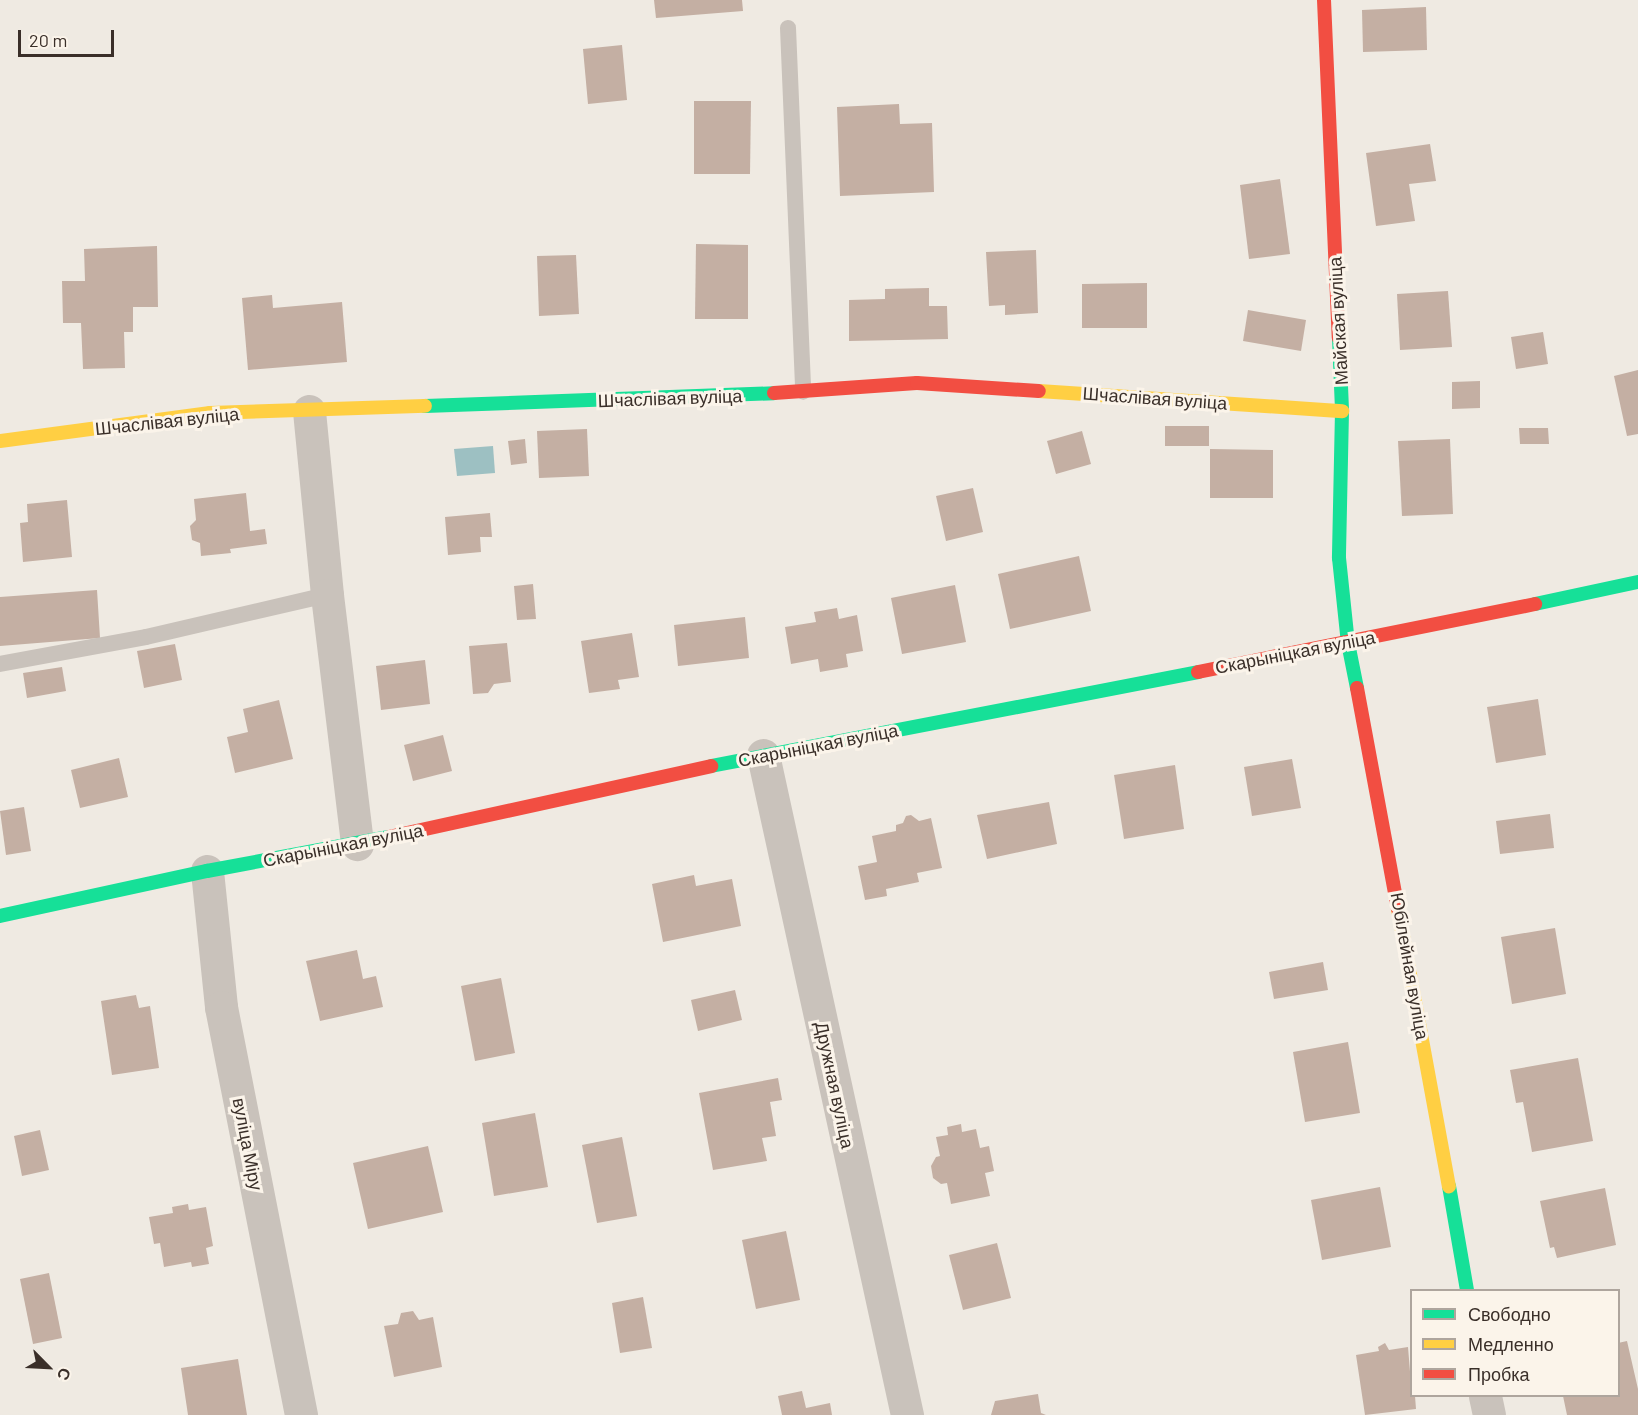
<!DOCTYPE html>
<html>
<head>
<meta charset="utf-8">
<style>
  body { margin:0 }
  #map { position:relative; width:1638px; height:1415px; overflow:hidden; background:#efeae2; font-family:Barlow,sans-serif }
  div>[style] { position:absolute }
  .water>* { inset:0; background:#9dc0c2 }
  .building>* { inset:0; background:#c4afa3 }
  .lane>* { height:16px; margin:-8px; padding:0 8px; transform-origin:8px; border-radius:8px; background:#c9c2bb }
  .street>* { height:33px; margin:-16.5px; padding:0 16.5px; transform-origin:16.5px; border-radius:16.5px; background:#c9c2bb }
  .fast>* { height:14px; margin:-7px; padding:0 7px; transform-origin:7px; border-radius:7px; background:#16e098 }
  .slow>* { height:14px; margin:-7px; padding:0 7px; transform-origin:7px; border-radius:7px; background:#ffcf43 }
  .jam>* { height:14px; margin:-7px; padding:0 7px; transform-origin:7px; border-radius:7px; background:#f24e42 }
  span { translate:-50% -50%; white-space:nowrap; text-align:center; line-height:1.15; -webkit-text-stroke:6px #fbf4ea; paint-order:stroke }
  .street-label { font-size:18px; color:#3a2f29 }
  .legend { position:absolute; left:1410px; top:1289px; width:210px; height:108px; box-sizing:border-box; background:#fbf4ea; border:2px solid #aea59d; margin:0; padding:8px 10px; list-style:none; font-size:18px; color:#3a2f29 }
  .legend li { display:flex; align-items:center; gap:12px; height:30px }
  .legend b { width:30px; border:2px solid #aea59d }
  .north { position:absolute; left:18px; top:1337px; width:60px; height:60px; -webkit-text-stroke:4px #fbf4ea; paint-order:stroke; rotate:114deg; font-size:16px; font-weight:700; line-height:24px; text-align:center; color:#3a2f29 }
  .north::after { content:''; display:block; margin:auto; width:21px; height:27px; background:#3a2f29; clip-path:polygon(50% 0,100% 100%,50% 72%,0 100%) }
  .scale { position:absolute; left:18px; top:30px; width:96px; height:27px; box-sizing:border-box; border:3px solid #3a2f29; border-top:0; padding-left:8px; font-size:18px; line-height:21px; white-space:nowrap; color:#3a2f29; -webkit-text-stroke:4px #fbf4ea; paint-order:stroke }
</style>
</head>
<body>
<div id="map">
  <div class="water">
    <i style="clip-path:polygon(493px 446px,495px 473px,457px 476px,454px 449px)"></i>
  </div>
  <div class="building">
    <i style="clip-path:polygon(654px 0,742px 0,743px 11px,656px 18px)"></i>
    <i style="clip-path:polygon(1426px 7px,1427px 50px,1363px 52px,1362px 10px)"></i>
    <i style="clip-path:polygon(622px 45px,627px 100px,588px 104px,583px 49px)"></i>
    <i style="clip-path:polygon(694px 101px,751px 101px,750px 174px,694px 174px)"></i>
    <i style="clip-path:polygon(899px 104px,900px 124px,932px 123px,934px 192px,840px 196px,837px 107px)"></i>
    <i style="clip-path:polygon(1430px 144px,1436px 181px,1409px 184px,1415px 221px,1376px 226px,1366px 153px)"></i>
    <i style="clip-path:polygon(1280px 179px,1290px 254px,1249px 259px,1240px 185px)"></i>
    <i style="clip-path:polygon(696px 244px,748px 245px,748px 319px,695px 319px)"></i>
    <i style="clip-path:polygon(157px 246px,158px 307px,133px 307px,133px 332px,124px 332px,125px 368px,83px 369px,81px 323px,63px 323px,62px 281px,85px 281px,84px 249px)"></i>
    <i style="clip-path:polygon(1036px 250px,1038px 313px,1005px 315px,1005px 305px,989px 306px,986px 252px)"></i>
    <i style="clip-path:polygon(576px 255px,579px 314px,539px 316px,537px 256px)"></i>
    <i style="clip-path:polygon(1147px 283px,1147px 328px,1082px 328px,1082px 284px)"></i>
    <i style="clip-path:polygon(929px 288px,929px 306px,947px 306px,948px 339px,849px 341px,849px 300px,885px 299px,885px 289px)"></i>
    <i style="clip-path:polygon(1448px 291px,1452px 347px,1400px 350px,1397px 294px)"></i>
    <i style="clip-path:polygon(272px 295px,273px 308px,342px 302px,347px 362px,248px 370px,242px 298px)"></i>
    <i style="clip-path:polygon(1248px 310px,1306px 320px,1301px 351px,1243px 341px)"></i>
    <i style="clip-path:polygon(1543px 332px,1548px 364px,1516px 369px,1511px 337px)"></i>
    <i style="clip-path:polygon(1638px 370px,1638px 434px,1627px 436px,1614px 376px)"></i>
    <i style="clip-path:polygon(1480px 381px,1480px 408px,1452px 409px,1452px 382px)"></i>
    <i style="clip-path:polygon(1165px 426px,1209px 426px,1209px 446px,1165px 446px)"></i>
    <i style="clip-path:polygon(1519px 428px,1548px 428px,1549px 444px,1520px 444px)"></i>
    <i style="clip-path:polygon(587px 429px,589px 476px,539px 478px,537px 431px)"></i>
    <i style="clip-path:polygon(1082px 431px,1091px 464px,1056px 474px,1047px 441px)"></i>
    <i style="clip-path:polygon(525px 439px,527px 463px,511px 465px,508px 441px)"></i>
    <i style="clip-path:polygon(1450px 439px,1453px 514px,1402px 516px,1398px 441px)"></i>
    <i style="clip-path:polygon(1210px 449px,1273px 450px,1273px 498px,1210px 498px)"></i>
    <i style="clip-path:polygon(973px 488px,983px 532px,946px 541px,936px 496px)"></i>
    <i style="clip-path:polygon(246px 493px,250px 531px,265px 529px,267px 544px,230px 549px,231px 553px,201px 556px,200px 543px,192px 540px,190px 526px,196px 520px,194px 499px)"></i>
    <i style="clip-path:polygon(67px 500px,72px 557px,23px 562px,20px 523px,28px 522px,27px 504px)"></i>
    <i style="clip-path:polygon(490px 513px,492px 537px,480px 537px,481px 552px,448px 555px,445px 517px)"></i>
    <i style="clip-path:polygon(1079px 556px,1091px 611px,1010px 629px,998px 574px)"></i>
    <i style="clip-path:polygon(533px 584px,536px 619px,517px 620px,514px 586px)"></i>
    <i style="clip-path:polygon(955px 585px,966px 642px,902px 654px,891px 598px)"></i>
    <i style="clip-path:polygon(97px 590px,100px 638px,0 646px,0 597px)"></i>
    <i style="clip-path:polygon(837px 608px,839px 619px,857px 615px,863px 651px,846px 654px,848px 667px,820px 672px,818px 659px,791px 664px,785px 627px,816px 622px,814px 612px)"></i>
    <i style="clip-path:polygon(745px 617px,749px 658px,678px 666px,674px 625px)"></i>
    <i style="clip-path:polygon(632px 633px,639px 677px,618px 680px,620px 689px,589px 693px,581px 641px)"></i>
    <i style="clip-path:polygon(507px 643px,511px 682px,494px 684px,488px 693px,473px 694px,469px 646px)"></i>
    <i style="clip-path:polygon(175px 644px,182px 680px,144px 688px,137px 651px)"></i>
    <i style="clip-path:polygon(425px 660px,430px 704px,381px 710px,376px 666px)"></i>
    <i style="clip-path:polygon(62px 667px,66px 691px,27px 698px,23px 673px)"></i>
    <i style="clip-path:polygon(1538px 699px,1546px 755px,1496px 763px,1487px 707px)"></i>
    <i style="clip-path:polygon(279px 700px,293px 759px,235px 773px,227px 737px,248px 732px,243px 709px)"></i>
    <i style="clip-path:polygon(443px 735px,452px 771px,413px 781px,404px 745px)"></i>
    <i style="clip-path:polygon(119px 758px,128px 797px,80px 808px,71px 770px)"></i>
    <i style="clip-path:polygon(1292px 759px,1301px 808px,1252px 816px,1244px 767px)"></i>
    <i style="clip-path:polygon(1175px 765px,1184px 829px,1124px 839px,1114px 775px)"></i>
    <i style="clip-path:polygon(1049px 802px,1057px 844px,987px 859px,977px 815px)"></i>
    <i style="clip-path:polygon(24px 807px,31px 851px,6px 855px,0 811px)"></i>
    <i style="clip-path:polygon(1550px 814px,1554px 848px,1500px 854px,1496px 821px)"></i>
    <i style="clip-path:polygon(911px 815px,919px 821px,931px 818px,942px 868px,917px 873px,919px 882px,886px 889px,887px 896px,865px 900px,858px 866px,877px 862px,872px 836px,896px 831px,896px 825px,903px 823px,906px 816px)"></i>
    <i style="clip-path:polygon(694px 875px,696px 886px,732px 879px,741px 926px,663px 942px,652px 884px)"></i>
    <i style="clip-path:polygon(1555px 928px,1566px 994px,1512px 1004px,1501px 937px)"></i>
    <i style="clip-path:polygon(357px 950px,363px 979px,376px 976px,383px 1007px,320px 1021px,306px 961px)"></i>
    <i style="clip-path:polygon(1323px 962px,1328px 990px,1274px 999px,1269px 972px)"></i>
    <i style="clip-path:polygon(501px 978px,515px 1053px,475px 1061px,461px 986px)"></i>
    <i style="clip-path:polygon(735px 990px,742px 1020px,698px 1031px,691px 1000px)"></i>
    <i style="clip-path:polygon(136px 995px,139px 1008px,150px 1006px,159px 1068px,112px 1075px,101px 1001px)"></i>
    <i style="clip-path:polygon(1348px 1042px,1360px 1113px,1305px 1122px,1293px 1052px)"></i>
    <i style="clip-path:polygon(1578px 1058px,1593px 1141px,1532px 1152px,1523px 1102px,1516px 1103px,1510px 1070px)"></i>
    <i style="clip-path:polygon(778px 1078px,782px 1100px,770px 1102px,776px 1136px,762px 1138px,767px 1161px,713px 1170px,699px 1093px)"></i>
    <i style="clip-path:polygon(535px 1113px,548px 1187px,494px 1196px,482px 1123px)"></i>
    <i style="clip-path:polygon(961px 1124px,962px 1132px,976px 1129px,980px 1148px,989px 1146px,994px 1171px,985px 1173px,990px 1196px,951px 1204px,947px 1183px,941px 1184px,933px 1178px,931px 1166px,936px 1157px,940px 1156px,936px 1137px,948px 1135px,947px 1127px)"></i>
    <i style="clip-path:polygon(40px 1130px,49px 1170px,22px 1176px,14px 1136px)"></i>
    <i style="clip-path:polygon(622px 1137px,637px 1216px,597px 1223px,582px 1145px)"></i>
    <i style="clip-path:polygon(428px 1146px,443px 1212px,368px 1229px,353px 1163px)"></i>
    <i style="clip-path:polygon(1380px 1187px,1391px 1247px,1322px 1260px,1311px 1200px)"></i>
    <i style="clip-path:polygon(1605px 1188px,1616px 1245px,1557px 1258px,1554px 1247px,1550px 1248px,1540px 1201px)"></i>
    <i style="clip-path:polygon(188px 1204px,189px 1210px,206px 1207px,213px 1246px,206px 1248px,209px 1264px,192px 1267px,191px 1262px,164px 1267px,160px 1243px,154px 1244px,149px 1217px,173px 1213px,172px 1207px)"></i>
    <i style="clip-path:polygon(786px 1231px,800px 1300px,756px 1309px,742px 1240px)"></i>
    <i style="clip-path:polygon(997px 1243px,1011px 1298px,963px 1310px,949px 1255px)"></i>
    <i style="clip-path:polygon(49px 1273px,62px 1338px,33px 1344px,20px 1279px)"></i>
    <i style="clip-path:polygon(643px 1297px,652px 1348px,620px 1353px,612px 1303px)"></i>
    <i style="clip-path:polygon(413px 1311px,419px 1320px,433px 1317px,442px 1367px,394px 1377px,384px 1326px,398px 1324px,401px 1313px)"></i>
    <i style="clip-path:polygon(1627px 1341px,1638px 1389px,1638px 1415px,1567px 1415px,1563px 1396px,1618px 1396px,1618px 1343px)"></i>
    <i style="clip-path:polygon(1385px 1343px,1389px 1350px,1408px 1347px,1412px 1396px,1415px 1396px,1416px 1409px,1365px 1415px,1356px 1355px,1379px 1351px,1378px 1347px)"></i>
    <i style="clip-path:polygon(238px 1359px,247px 1415px,188px 1415px,181px 1368px)"></i>
    <i style="clip-path:polygon(802px 1391px,806px 1408px,830px 1403px,832px 1415px,782px 1415px,778px 1396px)"></i>
    <i style="clip-path:polygon(1038px 1394px,1041px 1413px,1046px 1415px,991px 1415px,995px 1401px)"></i>
  </div>
  <div class="lane">
    <i style="left:788px;top:28px;width:364px;rotate:87.6deg"></i>
    <i style="left:0;top:664px;width:148px;rotate:-10.5deg"></i>
    <i style="left:146px;top:637px;width:186px;rotate:-13.1deg"></i>
  </div>
  <div class="street">
    <i style="left:309px;top:411px;width:185px;rotate:84.4deg"></i>
    <i style="left:327px;top:595px;width:251px;rotate:83.1deg"></i>
    <i style="left:763px;top:755px;width:676px;rotate:77.69deg"></i>
    <i style="left:207px;top:871px;width:137px;rotate:84.1deg"></i>
    <i style="left:221px;top:1007px;width:416px;rotate:78.9deg"></i>
    <i style="left:1485px;top:1396px;width:19px;rotate:78deg"></i>
  </div>
  <div class="fast">
    <i style="left:1339px;top:338px;width:73px;rotate:87.6deg"></i>
    <i style="left:1342px;top:411px;width:147px;rotate:91.2deg"></i>
    <i style="left:1339px;top:558px;width:85px;rotate:84deg"></i>
    <i style="left:1348px;top:643px;width:46px;rotate:78.7deg"></i>
    <i style="left:425px;top:406px;width:349px;rotate:-2.1deg"></i>
    <i style="left:1535px;top:604px;width:105px;rotate:-12.1deg"></i>
    <i style="left:711px;top:766px;width:496px;rotate:-10.9deg"></i>
    <i style="left:0;top:916px;width:212px;rotate:-12.3deg"></i>
    <i style="left:207px;top:871px;width:185px;rotate:-10.6deg"></i>
    <i style="left:1449px;top:1186px;width:106px;rotate:80.2deg"></i>
  </div>
  <div class="slow">
    <i style="left:1039px;top:391px;width:304px;rotate:3.8deg"></i>
    <i style="left:0;top:441px;width:212px;rotate:-7.6deg"></i>
    <i style="left:210px;top:413px;width:215px;rotate:-1.9deg"></i>
    <i style="left:1398px;top:909px;width:282px;rotate:79.6deg"></i>
  </div>
  <div class="jam">
    <i style="left:1324px;top:0;width:338px;rotate:87.5deg"></i>
    <i style="left:774px;top:393px;width:143px;rotate:-4deg"></i>
    <i style="left:917px;top:383px;width:122px;rotate:3.8deg"></i>
    <i style="left:1198px;top:672px;width:344px;rotate:-11.4deg"></i>
    <i style="left:1357px;top:688px;width:225px;rotate:79.5deg"></i>
    <i style="left:389px;top:837px;width:330px;rotate:-12.4deg"></i>
  </div>
  <div class="street-label">
    <span style="left:1338px;top:321px;rotate:-93deg">Майская вуліца</span>
    <span style="left:670px;top:398px;rotate:-2deg">Шчаслівая вуліца</span>
    <span style="left:1155px;top:398px;rotate:4deg">Шчаслівая вуліца</span>
    <span style="left:167px;top:421px;rotate:-6deg">Шчаслівая вуліца</span>
    <span style="left:1295px;top:652px;rotate:-11deg">Скарыніцкая вуліца</span>
    <span style="left:818px;top:745px;rotate:-11deg">Скарыніцкая вуліца</span>
    <span style="left:343px;top:845px;rotate:-11deg">Скарыніцкая вуліца</span>
    <span style="left:1410px;top:966px;rotate:80deg">Юбілейная вуліца</span>
    <span style="left:835px;top:1085px;rotate:78deg">Дружная вуліца</span>
    <span style="left:248px;top:1144px;rotate:79deg">вуліца Міру</span>
  </div>
  <ul class="legend">
  <li><b style="height:8px;background:#16e098"></b>Свободно</li>
  <li><b style="height:8px;background:#ffcf43"></b>Медленно</li>
  <li><b style="height:8px;background:#f24e42"></b>Пробка</li>
  </ul>
  <div class="north">С</div>
  <div class="scale">20 m</div>
</div>
</body>
</html>
